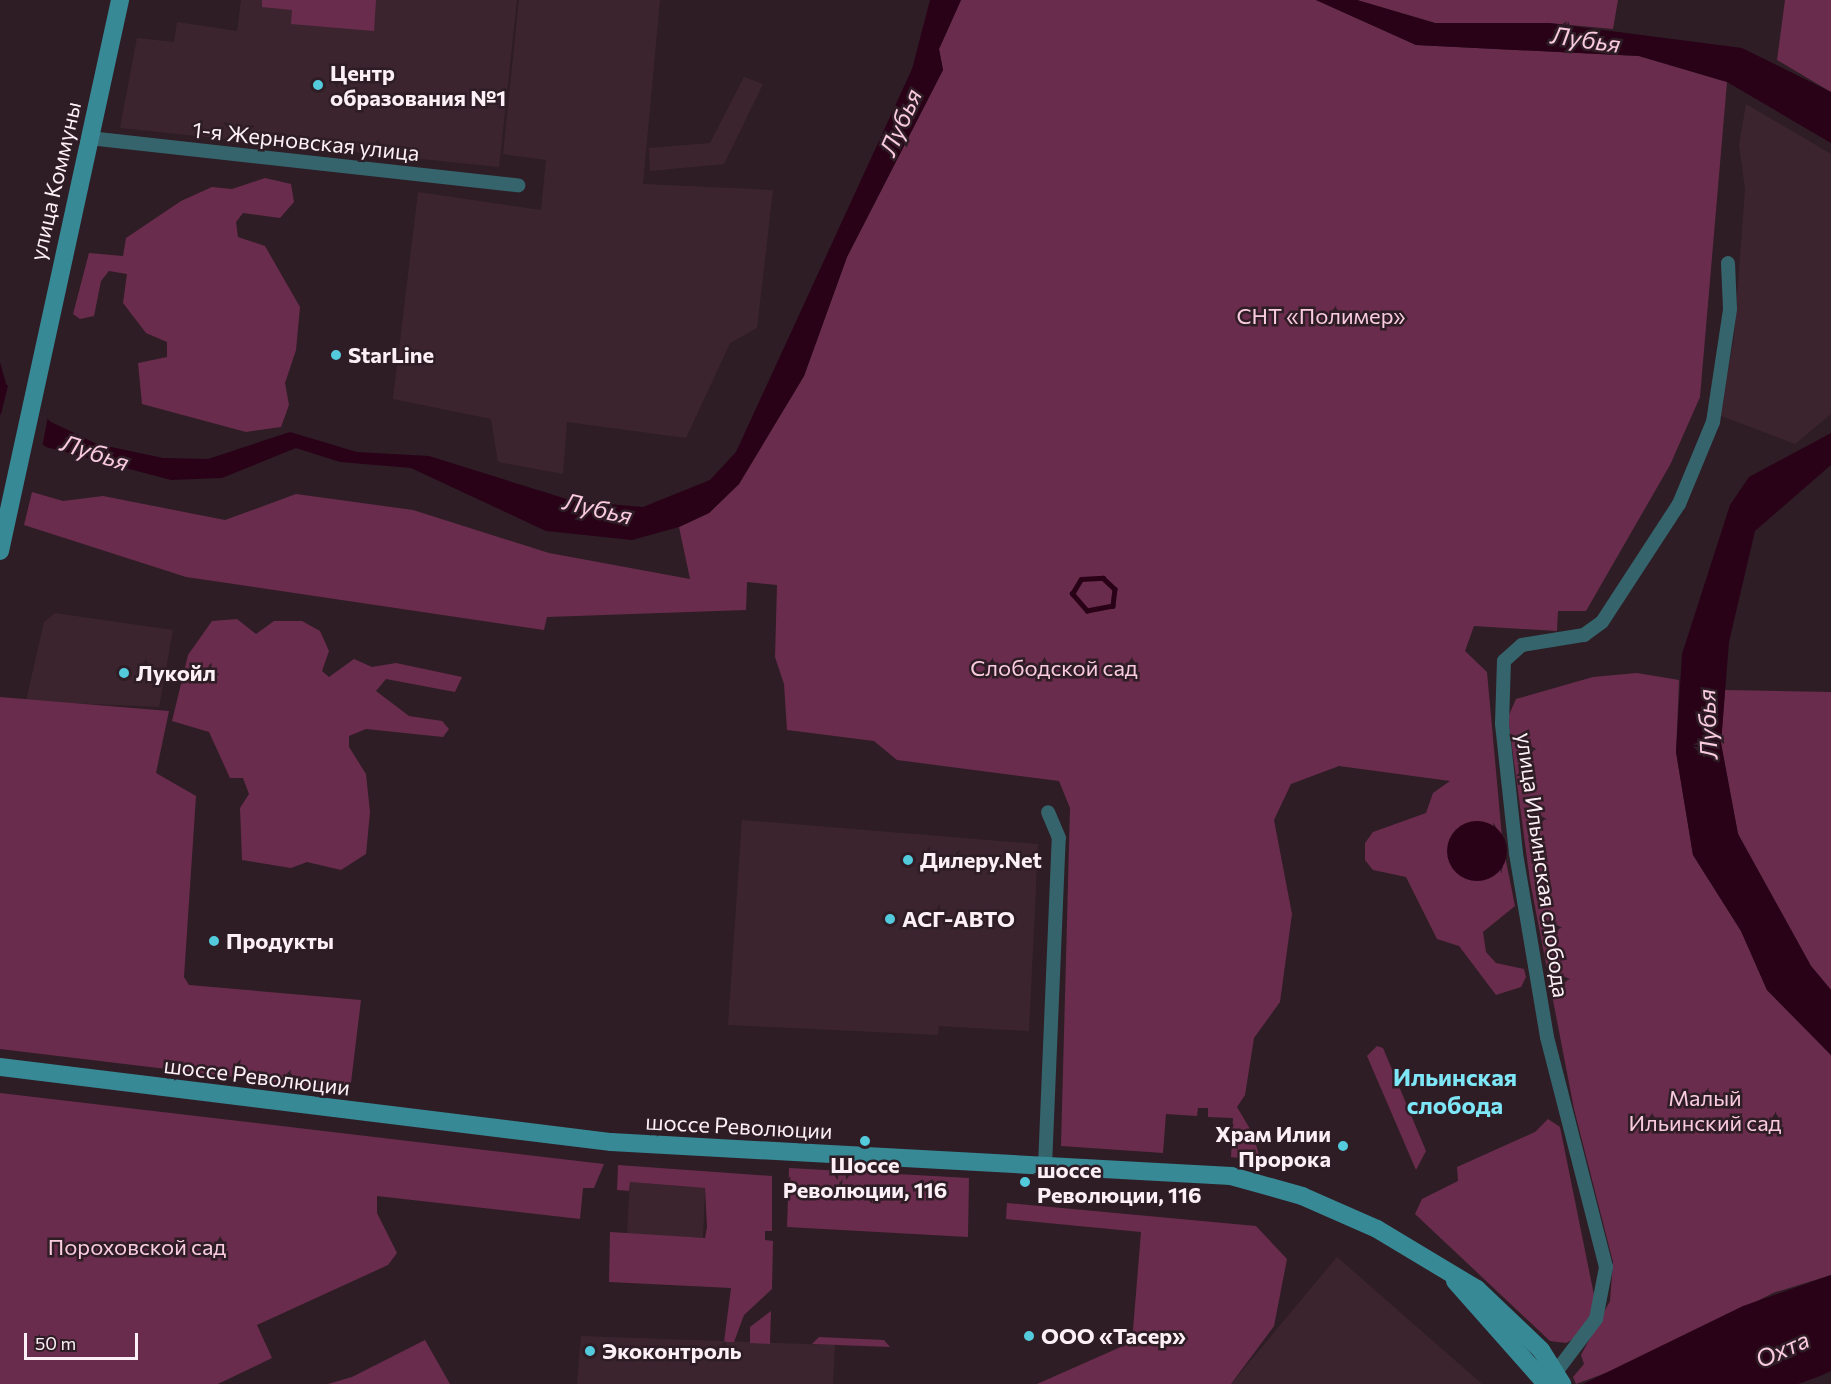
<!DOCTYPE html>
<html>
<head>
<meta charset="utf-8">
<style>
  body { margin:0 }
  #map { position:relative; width:1831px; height:1384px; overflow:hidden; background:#2e1d25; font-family:Commissioner,sans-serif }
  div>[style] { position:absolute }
  .built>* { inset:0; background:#3c242f }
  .green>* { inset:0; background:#6a2c4c }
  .water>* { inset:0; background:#290218 }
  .round { border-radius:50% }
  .pier>* { inset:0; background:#2e1d25 }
  .stream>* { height:4.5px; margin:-2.25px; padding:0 2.25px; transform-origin:2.25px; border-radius:2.25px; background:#290218 }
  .street>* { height:14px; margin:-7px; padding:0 7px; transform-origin:7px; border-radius:7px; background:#35646c }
  .secondary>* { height:18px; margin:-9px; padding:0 9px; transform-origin:9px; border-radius:9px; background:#378996 }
  .dots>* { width:16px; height:16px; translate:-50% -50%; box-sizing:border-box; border:3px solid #2e1d25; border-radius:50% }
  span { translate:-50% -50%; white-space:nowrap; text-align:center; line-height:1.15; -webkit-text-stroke:5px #2e1d25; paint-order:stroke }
  .poi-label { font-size:22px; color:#fceff5; font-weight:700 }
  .left { translate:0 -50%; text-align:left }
  .right { translate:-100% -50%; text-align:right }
  .street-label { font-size:22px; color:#fceff5 }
  .park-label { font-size:22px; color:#facbdf }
  .water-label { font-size:24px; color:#facadf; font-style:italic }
  .neighbourhood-label { font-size:24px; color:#7de6f7; font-weight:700 }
  .scale { position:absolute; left:24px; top:1333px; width:114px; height:27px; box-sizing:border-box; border:3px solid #fceff5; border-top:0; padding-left:8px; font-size:18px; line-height:21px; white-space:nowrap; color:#fceff5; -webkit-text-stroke:4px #2e1d25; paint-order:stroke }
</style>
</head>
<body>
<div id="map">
  <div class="built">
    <i style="clip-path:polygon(241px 0,517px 0,499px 167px,120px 128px,137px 38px,174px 42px,177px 22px,237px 31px)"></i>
    <i style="clip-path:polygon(519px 0,660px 0,643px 184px,773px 190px,757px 328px,730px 343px,686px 438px,567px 422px,563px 474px,498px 462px,491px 419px,393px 399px,418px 192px,541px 210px,546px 160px,503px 154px)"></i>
    <i style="clip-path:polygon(744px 77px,763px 84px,724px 164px,650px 171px,649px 148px,710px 143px)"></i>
    <i style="clip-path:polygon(1746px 104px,1831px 154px,1831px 414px,1795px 444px,1719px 415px,1734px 338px,1745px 189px,1739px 145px)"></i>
    <i style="clip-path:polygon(55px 613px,173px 630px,159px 707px,26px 701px,44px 622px)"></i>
    <i style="clip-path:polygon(742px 820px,1038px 844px,1029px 1031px,939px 1026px,938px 1035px,728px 1025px)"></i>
    <i style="clip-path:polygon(630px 1182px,705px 1188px,703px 1238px,627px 1234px)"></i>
    <i style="clip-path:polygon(1337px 1257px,1482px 1384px,1231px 1384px)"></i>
    <i style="clip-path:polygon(581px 1336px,835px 1345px,833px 1384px,577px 1384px)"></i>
  </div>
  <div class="green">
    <i style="clip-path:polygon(262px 0,376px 0,374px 31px,291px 24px,292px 10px,262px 7px)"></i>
    <i style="clip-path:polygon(961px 0,1316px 0,1416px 45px,1639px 56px,1727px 82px,1700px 397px,1670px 465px,1586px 611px,1558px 611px,1557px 631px,1474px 626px,1465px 651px,1487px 672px,1502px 837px,1493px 822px,1501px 874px,1505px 856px,1515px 906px,1483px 932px,1486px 952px,1496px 963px,1524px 969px,1526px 977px,1521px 987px,1496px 995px,1459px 946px,1437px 939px,1406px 877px,1373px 870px,1365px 860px,1365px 843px,1373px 832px,1426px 813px,1433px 793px,1450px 781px,1339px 766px,1291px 784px,1274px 820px,1292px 914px,1280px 1002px,1254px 1038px,1245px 1095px,1237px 1107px,1253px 1134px,1259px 1155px,1254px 1160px,1231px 1157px,1233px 1118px,1208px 1117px,1208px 1108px,1198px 1108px,1197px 1116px,1166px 1114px,1163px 1153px,1061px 1146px,1070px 808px,1059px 781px,897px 760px,874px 741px,787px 730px,784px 684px,775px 657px,777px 585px,747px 582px,746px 610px,547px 617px,544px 630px,186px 577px,24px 525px,32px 492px,63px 501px,103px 496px,225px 520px,296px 494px,413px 510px,549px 553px,690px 579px,679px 527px,709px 513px,739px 484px,804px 376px,847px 257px,943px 70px,939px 49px)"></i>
    <i style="clip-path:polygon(1357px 0,1618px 0,1613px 29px,1549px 23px,1435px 23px)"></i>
    <i style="clip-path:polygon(1785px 0,1831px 0,1831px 92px,1777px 60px)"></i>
    <i style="clip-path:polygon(265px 178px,291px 184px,294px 202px,280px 218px,243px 213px,236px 222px,238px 237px,265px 246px,300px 307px,296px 350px,285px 383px,289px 405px,281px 427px,246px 432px,142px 404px,138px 363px,167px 357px,167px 342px,146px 333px,123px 303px,127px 274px,109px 271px,101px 281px,94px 316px,80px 319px,73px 314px,89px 253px,123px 256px,126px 238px,181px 201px,212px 187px,232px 189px)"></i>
    <i style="clip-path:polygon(237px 619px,256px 634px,274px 621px,302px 621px,320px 631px,329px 651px,322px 671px,329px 677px,354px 659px,372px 667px,396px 663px,462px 677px,455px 692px,386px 679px,376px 691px,409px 716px,442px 721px,449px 729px,443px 737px,366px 729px,349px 736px,349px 747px,366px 774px,370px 812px,366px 854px,341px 870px,307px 862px,291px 868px,242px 860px,240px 808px,249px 794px,243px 778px,230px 778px,209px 732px,172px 721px,188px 655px,212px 621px)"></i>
    <i style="clip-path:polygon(1637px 673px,1679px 680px,1676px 752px,1693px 855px,1741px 931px,1767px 990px,1831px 1055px,1831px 1275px,1773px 1293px,1643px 1359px,1576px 1384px,1573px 1377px,1584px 1364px,1581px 1355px,1610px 1301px,1613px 1262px,1574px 1109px,1530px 881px,1508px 717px,1516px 699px,1593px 677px)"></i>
    <i style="clip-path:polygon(1725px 690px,1831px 692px,1831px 990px,1811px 966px,1738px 834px,1721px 743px)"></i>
    <i style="clip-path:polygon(0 697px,169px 711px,156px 773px,196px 796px,184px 977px,189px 985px,361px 1000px,350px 1091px,0 1049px)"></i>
    <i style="clip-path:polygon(1377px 1046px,1383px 1048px,1426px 1151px,1416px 1170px,1367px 1056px)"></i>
    <i style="clip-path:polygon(0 1093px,604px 1164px,594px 1188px,583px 1188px,580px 1219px,377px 1196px,377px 1213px,397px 1253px,388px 1265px,257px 1325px,272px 1358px,218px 1384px,0 1384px)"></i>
    <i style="clip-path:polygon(1548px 1119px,1560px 1127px,1594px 1295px,1592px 1313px,1579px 1336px,1566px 1343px,1550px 1341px,1415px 1214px,1422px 1199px,1458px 1181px,1457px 1167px,1535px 1132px)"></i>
    <i style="clip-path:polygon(618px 1165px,772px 1176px,772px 1231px,765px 1231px,765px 1240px,773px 1241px,772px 1289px,744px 1315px,734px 1342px,724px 1342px,731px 1288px,609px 1282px,610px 1232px,705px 1238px,707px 1227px,705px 1188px,630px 1182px,629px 1191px,617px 1190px)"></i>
    <i style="clip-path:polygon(789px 1168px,969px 1178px,968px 1237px,787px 1227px)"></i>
    <i style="clip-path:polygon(1007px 1203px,1256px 1226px,1287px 1259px,1274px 1326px,1231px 1384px,1037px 1384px,1132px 1342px,1141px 1232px,1006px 1219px)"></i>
    <i style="clip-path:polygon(771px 1311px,770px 1344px,750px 1343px,750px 1327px)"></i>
    <i style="clip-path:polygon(819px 1337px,884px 1340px,890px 1347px,812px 1344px)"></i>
    <i style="clip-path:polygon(425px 1340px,450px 1384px,328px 1384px,352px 1377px)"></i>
  </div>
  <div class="water">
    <i style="clip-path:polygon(930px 0,961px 0,939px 49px,943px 70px,847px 257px,804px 376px,739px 484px,709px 513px,679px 527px,632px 540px,546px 531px,411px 468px,340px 462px,296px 448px,222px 478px,171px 480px,46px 447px,0 414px,0 362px,6px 384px,51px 422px,97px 444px,163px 458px,208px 459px,290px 432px,357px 452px,429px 456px,573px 501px,643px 507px,710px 480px,736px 452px,912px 69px)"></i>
    <i style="clip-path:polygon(1316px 0,1357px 0,1435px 23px,1549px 23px,1742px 48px,1831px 92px,1831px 143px,1727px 82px,1639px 56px,1416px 45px)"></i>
    <i style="clip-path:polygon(1831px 433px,1831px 465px,1755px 531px,1729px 642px,1721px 743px,1738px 834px,1811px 966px,1831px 990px,1831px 1055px,1767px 990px,1741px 931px,1693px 855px,1676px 752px,1682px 654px,1730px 505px,1749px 477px)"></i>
    <i class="round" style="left:1447px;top:821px;width:60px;height:60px"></i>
    <i style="clip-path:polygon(1831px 1275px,1831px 1371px,1820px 1376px,1798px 1384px,1583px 1384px,1743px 1306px)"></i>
  </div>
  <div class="pier">
    <i style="clip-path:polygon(9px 382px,48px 416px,42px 448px,0 418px)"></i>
  </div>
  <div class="stream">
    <i style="left:1103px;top:578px;width:16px;rotate:43deg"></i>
    <i style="left:1115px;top:589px;width:17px;rotate:97deg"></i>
    <i style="left:1113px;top:606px;width:26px;rotate:169deg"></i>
    <i style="left:1087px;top:611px;width:23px;rotate:-131deg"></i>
    <i style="left:1072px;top:594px;width:17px;rotate:-59deg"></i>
    <i style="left:1081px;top:579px;width:22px;rotate:-3deg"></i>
  </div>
  <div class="street">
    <i style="left:89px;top:138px;width:432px;rotate:6.3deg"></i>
    <i style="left:1045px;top:1166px;width:328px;rotate:-87.6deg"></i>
    <i style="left:1059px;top:838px;width:28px;rotate:-113deg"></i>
    <i style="left:1556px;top:1372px;width:66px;rotate:-53deg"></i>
    <i style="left:1596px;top:1319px;width:53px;rotate:-79.1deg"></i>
    <i style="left:1606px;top:1267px;width:237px;rotate:-104.4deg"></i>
    <i style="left:1547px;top:1037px;width:187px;rotate:-99.6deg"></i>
    <i style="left:1516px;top:853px;width:130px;rotate:-96.2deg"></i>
    <i style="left:1502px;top:724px;width:63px;rotate:-88.2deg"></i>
    <i style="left:1504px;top:661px;width:24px;rotate:-42deg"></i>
    <i style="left:1522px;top:645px;width:63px;rotate:-9.2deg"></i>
    <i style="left:1584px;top:635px;width:22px;rotate:-36deg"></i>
    <i style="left:1602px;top:622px;width:141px;rotate:-56.9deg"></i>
    <i style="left:1679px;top:504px;width:89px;rotate:-67.5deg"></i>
    <i style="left:1713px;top:422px;width:114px;rotate:-81.4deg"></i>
    <i style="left:1730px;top:309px;width:46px;rotate:-92.5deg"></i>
  </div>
  <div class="secondary">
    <i style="left:0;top:551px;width:564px;rotate:-77.71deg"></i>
    <i style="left:0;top:1067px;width:616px;rotate:7deg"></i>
    <i style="left:611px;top:1142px;width:621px;rotate:3.14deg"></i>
    <i style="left:1231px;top:1176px;width:74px;rotate:15.7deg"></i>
    <i style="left:1302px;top:1196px;width:82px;rotate:23.7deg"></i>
    <i style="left:1377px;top:1229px;width:117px;rotate:31deg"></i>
    <i style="left:1477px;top:1289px;width:88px;rotate:43.6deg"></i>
    <i style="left:1541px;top:1350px;width:40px;rotate:58deg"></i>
    <i style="left:1455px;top:1281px;width:137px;rotate:48.5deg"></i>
  </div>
  <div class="dots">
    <i style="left:318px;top:85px;background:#54cadd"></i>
    <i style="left:336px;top:355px;background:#54cadd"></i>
    <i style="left:124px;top:673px;background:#54cadd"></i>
    <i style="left:908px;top:860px;background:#54cadd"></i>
    <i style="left:890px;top:919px;background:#54cadd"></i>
    <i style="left:214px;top:941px;background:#54cadd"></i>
    <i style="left:865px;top:1141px;background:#54cadd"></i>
    <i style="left:1343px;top:1146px;background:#54cadd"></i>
    <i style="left:1025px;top:1182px;background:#54cadd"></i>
    <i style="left:1029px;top:1336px;background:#54cadd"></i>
    <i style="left:590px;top:1351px;background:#54cadd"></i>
  </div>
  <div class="poi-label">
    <span class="left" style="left:330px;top:85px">Центр<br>образования №1</span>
    <span class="left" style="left:348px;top:355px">StarLine</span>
    <span class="left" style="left:136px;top:673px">Лукойл</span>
    <span class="left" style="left:920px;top:860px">Дилеру.Net</span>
    <span class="left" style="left:902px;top:919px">АСГ-АВТО</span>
    <span class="left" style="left:226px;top:941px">Продукты</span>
    <span class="right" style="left:1331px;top:1146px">Храм Илии<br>Пророка</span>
    <span style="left:865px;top:1177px">Шоссе<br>Революции, 116</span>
    <span class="left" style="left:1037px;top:1182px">шоссе<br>Революции, 116</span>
    <span class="left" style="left:1041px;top:1336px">ООО «Тасер»</span>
    <span class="left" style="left:602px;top:1351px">Экоконтроль</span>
  </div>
  <div class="street-label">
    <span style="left:306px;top:141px;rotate:6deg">1-я Жерновская улица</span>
    <span style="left:55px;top:181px;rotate:-77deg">улица Коммуны</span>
    <span style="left:1543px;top:865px;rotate:82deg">улица Ильинская слобода</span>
    <span style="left:257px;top:1076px;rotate:7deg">шоссе Революции</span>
    <span style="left:739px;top:1126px;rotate:3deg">шоссе Революции</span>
  </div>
  <div class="park-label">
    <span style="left:1321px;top:316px">СНТ «Полимер»</span>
    <span style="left:1054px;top:668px">Слободской сад</span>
    <span style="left:1705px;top:1110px">Малый<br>Ильинский сад</span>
    <span style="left:137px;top:1247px">Пороховской сад</span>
  </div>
  <div class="water-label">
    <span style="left:1586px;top:39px;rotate:8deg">Лубья</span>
    <span style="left:900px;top:122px;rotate:-66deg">Лубья</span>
    <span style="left:95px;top:452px;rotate:18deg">Лубья</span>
    <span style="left:598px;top:508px;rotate:13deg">Лубья</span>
    <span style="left:1707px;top:724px;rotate:-92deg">Лубья</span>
    <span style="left:1782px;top:1349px;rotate:-24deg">Охта</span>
  </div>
  <div class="neighbourhood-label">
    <span style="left:1455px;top:1091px">Ильинская<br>слобода</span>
  </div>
  <div class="scale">50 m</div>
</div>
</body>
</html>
